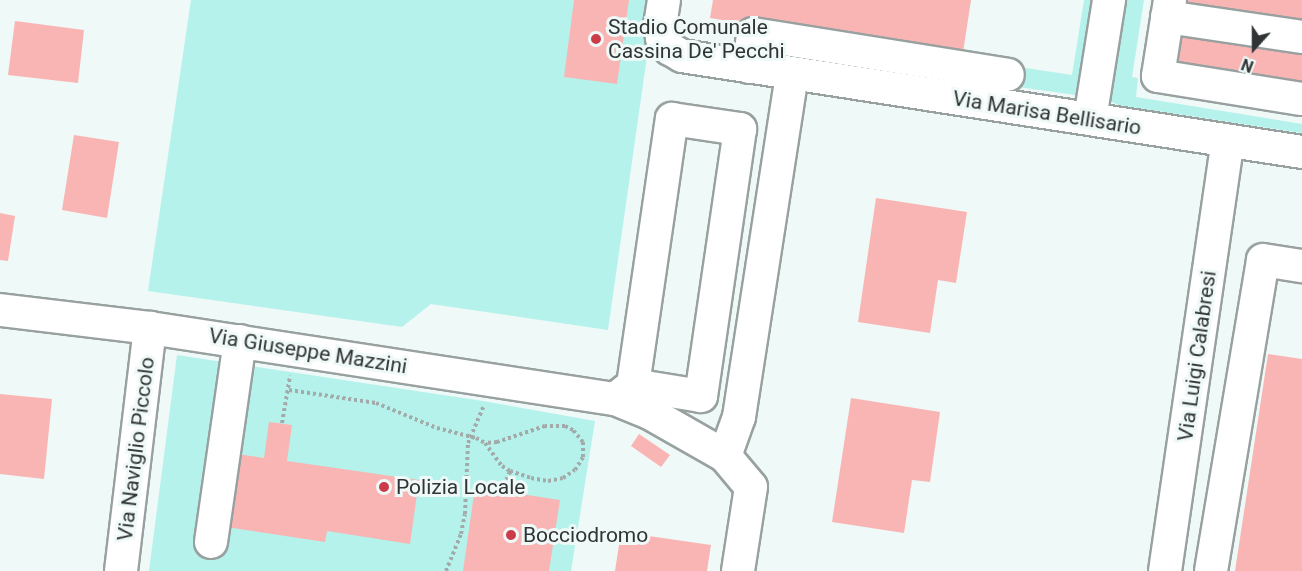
<!DOCTYPE html>
<html>
<head>
<meta charset="utf-8">
<style>
  body { margin:0 }
  #map { position:relative; width:1302px; height:571px; overflow:hidden; background:#eff9f8; font-family:Roboto,sans-serif }
  div>[style] { position:absolute }
  .green>* { inset:0; background:#b5f2eb }
  .building>* { inset:0; background:#f9b5b4 }
  .path>* { height:4px; margin-top:-2px; transform-origin:0; background:repeating-linear-gradient(90deg,#a3abaa 0 3px,transparent 0 6px) }
  .roads { filter:drop-shadow(2px 0 #98a1a0) drop-shadow(-2px 0 #98a1a0) drop-shadow(0 2px #98a1a0) drop-shadow(0 -2px #98a1a0) }
  .minor>* { height:32px; margin:-16px; padding:0 16px; transform-origin:16px; border-radius:16px; background:#fff }
  .dots>* { width:16px; height:16px; translate:-50% -50%; box-sizing:border-box; border:3px solid #eff9f8; border-radius:50% }
  span { translate:-50% -50%; white-space:nowrap; text-align:center; line-height:1.15; -webkit-text-stroke:6px #eff9f8; paint-order:stroke }
  .poi-label { font-size:21px; color:#303434 }
  .left { translate:0 -50%; text-align:left }
  .street-label { font-size:21px; color:#303434 }
  .north { position:absolute; left:1224px; top:18px; width:60px; height:60px; -webkit-text-stroke:4px #eff9f8; paint-order:stroke; rotate:201deg; font-size:16px; font-weight:700; line-height:24px; text-align:center; color:#303434 }
  .north::after { content:''; display:block; margin:auto; width:21px; height:27px; background:#303434; clip-path:polygon(50% 0,100% 100%,50% 72%,0 100%) }
</style>
</head>
<body>
<div id="map">
  <div class="green">
    <i style="clip-path:polygon(191px 0,655px 0,608px 330px,431px 304px,402px 327px,148px 291px)"></i>
    <i style="clip-path:polygon(1084px 0,1091px 0,1076px 95px,1010px 86px,1013px 66px,1072px 75px)"></i>
    <i style="clip-path:polygon(1125px 0,1144px 0,1132px 77px,1138px 78px,1136px 97px,1302px 124px,1302px 133px,1118px 105px,1110px 101px)"></i>
    <i style="clip-path:polygon(177px 355px,483px 401px,595px 421px,571px 571px,149px 571px)"></i>
  </div>
  <div class="building">
    <i style="clip-path:polygon(574px 0,629px 0,617px 84px,564px 77px)"></i>
    <i style="clip-path:polygon(713px 0,971px 0,962px 59px,710px 18px)"></i>
    <i style="clip-path:polygon(1182px 0,1302px 0,1302px 33px,1180px 14px)"></i>
    <i style="clip-path:polygon(15px 21px,84px 30px,78px 83px,8px 75px)"></i>
    <i style="clip-path:polygon(1179px 26px,1302px 44px,1302px 95px,1172px 76px)"></i>
    <i style="clip-path:polygon(74px 135px,119px 142px,107px 218px,62px 210px)"></i>
    <i style="clip-path:polygon(876px 198px,967px 212px,956px 283px,938px 280px,930px 333px,858px 322px)"></i>
    <i style="clip-path:polygon(0 213px,15px 216px,8px 261px,0 260px)"></i>
    <i style="clip-path:polygon(1268px 354px,1302px 359px,1302px 571px,1235px 571px)"></i>
    <i style="clip-path:polygon(0 394px,52px 399px,44px 479px,0 474px)"></i>
    <i style="clip-path:polygon(851px 398px,940px 412px,930px 482px,912px 480px,904px 533px,832px 522px)"></i>
    <i style="clip-path:polygon(269px 422px,292px 425px,287px 461px,419px 480px,410px 544px,327px 531px,325px 542px,226px 527px,237px 454px,264px 458px)"></i>
    <i style="clip-path:polygon(639px 434px,670px 455px,661px 467px,631px 446px)"></i>
    <i style="clip-path:polygon(475px 487px,560px 500px,549px 571px,463px 571px)"></i>
    <i style="clip-path:polygon(621px 532px,711px 545px,707px 571px,615px 571px)"></i>
  </div>
  <div class="path">
    <i style="left:289px;top:390px;width:88px;rotate:8.5deg"></i>
    <i style="left:376px;top:403px;width:66px;rotate:22.3deg"></i>
    <i style="left:437px;top:428px;width:40px;rotate:14.4deg"></i>
    <i style="left:476px;top:438px;width:10px;rotate:29deg"></i>
    <i style="left:485px;top:443px;width:29px;rotate:54deg"></i>
    <i style="left:502px;top:466px;width:9px;rotate:32deg"></i>
    <i style="left:510px;top:471px;width:22px;rotate:18deg"></i>
    <i style="left:531px;top:478px;width:17px;rotate:10deg"></i>
    <i style="left:548px;top:481px;width:15px;rotate:-11deg"></i>
    <i style="left:563px;top:478px;width:14px;rotate:-34deg"></i>
    <i style="left:575px;top:470px;width:15px;rotate:-58deg"></i>
    <i style="left:583px;top:457px;width:15px;rotate:-90deg"></i>
    <i style="left:583px;top:442px;width:16px;rotate:-130deg"></i>
    <i style="left:573px;top:430px;width:9px;rotate:-153deg"></i>
    <i style="left:565px;top:426px;width:20px;rotate:180deg"></i>
    <i style="left:545px;top:426px;width:51px;rotate:161.6deg"></i>
    <i style="left:497px;top:442px;width:12px;rotate:175deg"></i>
    <i style="left:282px;top:423px;width:48px;rotate:-80.3deg"></i>
    <i style="left:502px;top:491px;width:22px;rotate:-68deg"></i>
    <i style="left:446px;top:571px;width:40px;rotate:-68deg"></i>
    <i style="left:461px;top:534px;width:20px;rotate:-79deg"></i>
    <i style="left:465px;top:514px;width:71px;rotate:-87.6deg"></i>
    <i style="left:468px;top:443px;width:39px;rotate:-67deg"></i>
  </div>
  <div class="roads">
    <div class="minor">
      <i style="left:664px;top:0;width:25px;rotate:99deg"></i>
      <i style="left:660px;top:25px;width:13px;rotate:81deg"></i>
      <i style="left:662px;top:38px;width:14px;rotate:54deg"></i>
      <i style="left:670px;top:49px;width:14px;rotate:30deg"></i>
      <i style="left:682px;top:56px;width:627px;rotate:8.8deg"></i>
      <i style="left:1170px;top:0;width:77px;rotate:99deg"></i>
      <i style="left:1158px;top:76px;width:146px;rotate:9.1deg"></i>
      <i style="left:1167px;top:17px;width:136px;rotate:8.4deg"></i>
      <i style="left:749px;top:67px;width:33px;rotate:-83deg"></i>
      <i style="left:753px;top:34px;width:258px;rotate:9.1deg"></i>
      <i style="left:1090px;top:119px;width:121px;rotate:-80.9deg"></i>
      <i style="left:0;top:310px;width:151px;rotate:6.8deg"></i>
      <i style="left:150px;top:328px;width:470px;rotate:8.7deg"></i>
      <i style="left:615px;top:399px;width:35px;rotate:22deg"></i>
      <i style="left:648px;top:412px;width:89px;rotate:29.7deg"></i>
      <i style="left:725px;top:456px;width:40px;rotate:50deg"></i>
      <i style="left:751px;top:487px;width:85px;rotate:98.8deg"></i>
      <i style="left:615px;top:399px;width:23px;rotate:-38deg"></i>
      <i style="left:633px;top:385px;width:269px;rotate:-81.7deg"></i>
      <i style="left:672px;top:119px;width:69px;rotate:8.4deg"></i>
      <i style="left:740px;top:129px;width:270px;rotate:98.3deg"></i>
      <i style="left:701px;top:396px;width:69px;rotate:-170.8deg"></i>
      <i style="left:725px;top:456px;width:41px;rotate:-70.3deg"></i>
      <i style="left:739px;top:417px;width:348px;rotate:-81.2deg"></i>
      <i style="left:211px;top:542px;width:203px;rotate:-81.8deg"></i>
      <i style="left:121px;top:571px;width:245px;rotate:-83.2deg"></i>
      <i style="left:1165px;top:571px;width:435px;rotate:-81.7deg"></i>
      <i style="left:1211px;top:571px;width:315px;rotate:-80.5deg"></i>
      <i style="left:1263px;top:260px;width:39px;rotate:9deg"></i>
    </div>
  </div>
  <div class="dots">
    <i style="left:596px;top:39px;background:#cb3b49"></i>
    <i style="left:384px;top:487px;background:#cb3b49"></i>
    <i style="left:511px;top:535px;background:#cb3b49"></i>
  </div>
  <div class="poi-label">
    <span class="left" style="left:608px;top:39px">Stadio Comunale<br>Cassina De' Pecchi</span>
    <span class="left" style="left:396px;top:487px">Polizia Locale</span>
    <span class="left" style="left:523px;top:535px">Bocciodromo</span>
  </div>
  <div class="street-label">
    <span style="left:1047px;top:113px;rotate:9deg">Via Marisa Bellisario</span>
    <span style="left:308px;top:351px;rotate:9deg">Via Giuseppe Mazzini</span>
    <span style="left:1197px;top:356px;rotate:-82deg">Via Luigi Calabresi</span>
    <span style="left:136px;top:449px;rotate:-83deg">Via Naviglio Piccolo</span>
  </div>
  <div class="north">N</div>
</div>
</body>
</html>
